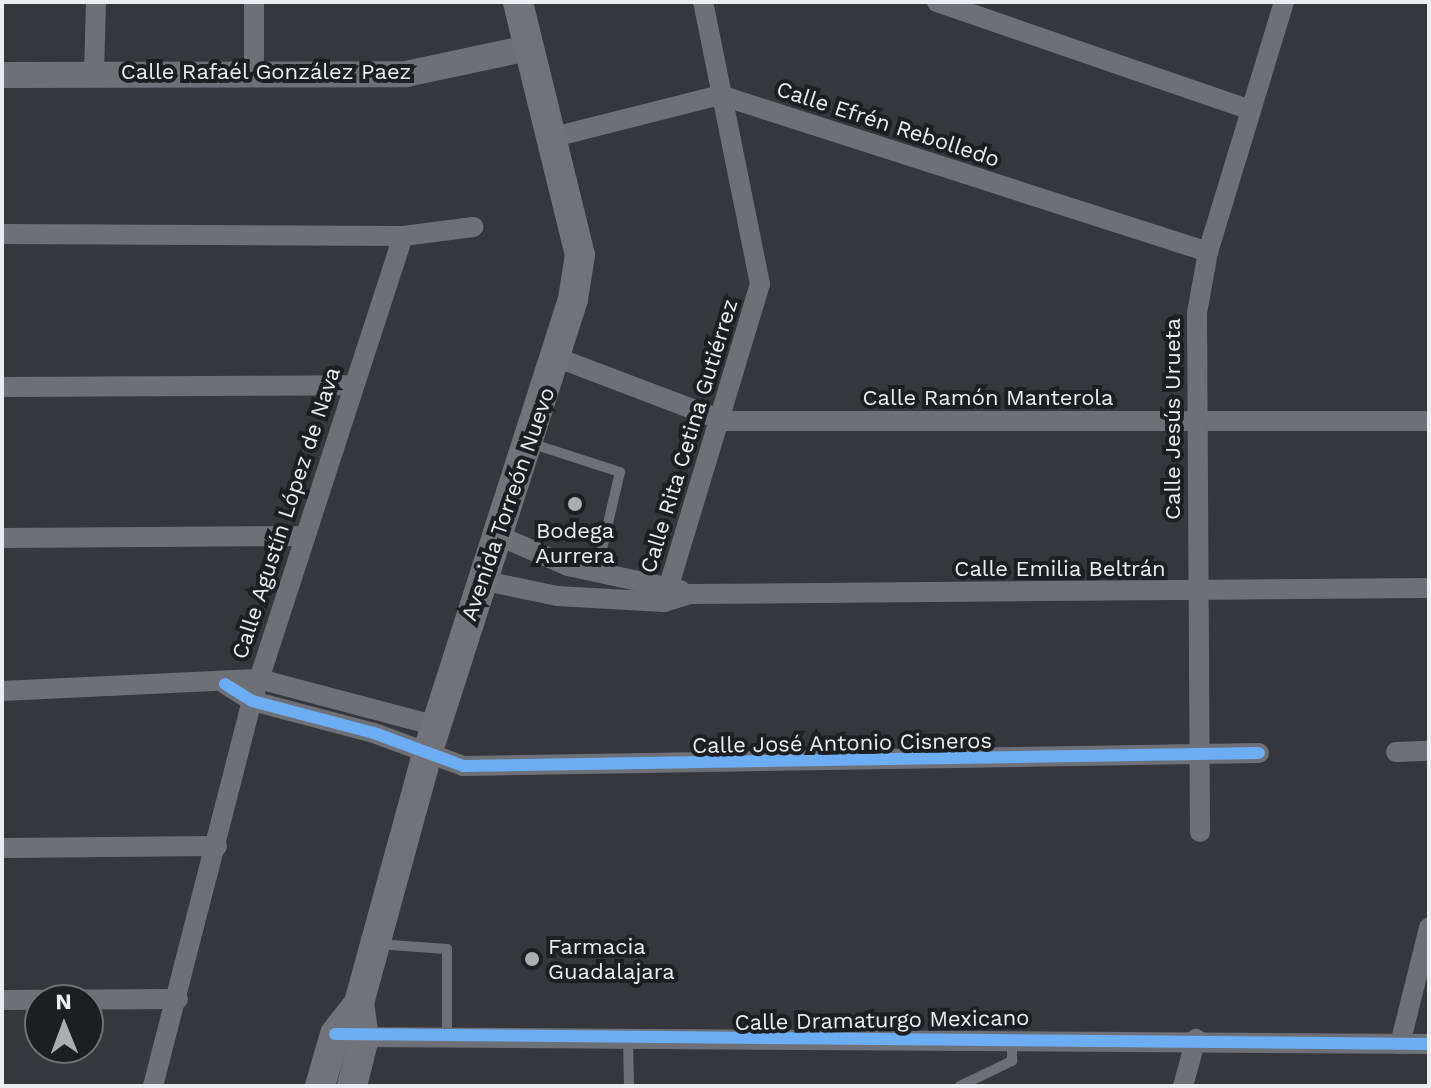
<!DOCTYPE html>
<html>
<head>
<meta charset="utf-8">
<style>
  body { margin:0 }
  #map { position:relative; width:1431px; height:1088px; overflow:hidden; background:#36373c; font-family:"Work Sans",sans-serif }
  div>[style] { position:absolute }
  .service>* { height:10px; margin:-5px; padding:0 5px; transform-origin:5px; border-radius:5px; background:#6e7078 }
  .minor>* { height:20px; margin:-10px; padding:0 10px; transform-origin:10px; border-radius:10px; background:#6e7078 }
  .tertiary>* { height:26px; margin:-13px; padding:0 13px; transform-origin:13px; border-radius:13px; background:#6e7078 }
  .secondary>* { height:30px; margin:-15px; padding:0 15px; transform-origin:15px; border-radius:15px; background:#72727a }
  .cycleway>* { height:12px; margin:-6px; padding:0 6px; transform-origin:6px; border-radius:6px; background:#6dadf4 }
  .dots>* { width:22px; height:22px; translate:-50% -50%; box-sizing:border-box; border:4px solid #1d1e21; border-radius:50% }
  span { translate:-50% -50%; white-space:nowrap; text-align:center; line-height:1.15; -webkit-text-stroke:8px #1d1e21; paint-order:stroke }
  .street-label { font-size:22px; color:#ebedf1 }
  .poi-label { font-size:22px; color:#ebedf1 }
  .left { translate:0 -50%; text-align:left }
  .frame { position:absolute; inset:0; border:4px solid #ebedf1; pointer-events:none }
  .north { position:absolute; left:24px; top:984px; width:80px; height:80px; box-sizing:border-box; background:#1d1e21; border:2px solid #6f7174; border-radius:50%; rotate:359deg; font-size:22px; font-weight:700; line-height:32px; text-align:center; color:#ebedf1 }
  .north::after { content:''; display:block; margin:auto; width:28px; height:36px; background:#acadb2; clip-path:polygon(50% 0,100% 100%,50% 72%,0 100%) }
</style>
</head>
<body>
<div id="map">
  <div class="service">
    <i style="left:530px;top:443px;width:95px;rotate:17.9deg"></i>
    <i style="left:620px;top:472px;width:105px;rotate:103.2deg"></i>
    <i style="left:377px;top:944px;width:70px;rotate:4.1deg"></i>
    <i style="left:447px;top:949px;width:90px;rotate:90deg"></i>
    <i style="left:628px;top:1042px;width:44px;rotate:88.7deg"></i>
    <i style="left:960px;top:1086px;width:58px;rotate:-25.7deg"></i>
    <i style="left:1012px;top:1061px;width:23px;rotate:-90deg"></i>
  </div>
  <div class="minor">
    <i style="left:937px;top:2px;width:329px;rotate:19deg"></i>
    <i style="left:254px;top:70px;width:68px;rotate:-90deg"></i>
    <i style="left:94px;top:73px;width:71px;rotate:-88.4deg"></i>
    <i style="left:550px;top:138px;width:175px;rotate:-14.2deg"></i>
    <i style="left:720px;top:95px;width:513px;rotate:17.83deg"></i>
    <i style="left:2px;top:234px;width:401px;rotate:0.3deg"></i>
    <i style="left:403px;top:236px;width:71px;rotate:-7.3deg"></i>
    <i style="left:558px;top:358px;width:178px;rotate:20.8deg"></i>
    <i style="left:724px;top:421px;width:705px"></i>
    <i style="left:2px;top:387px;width:349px;rotate:-0.3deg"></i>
    <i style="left:495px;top:534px;width:80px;rotate:23.7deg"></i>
    <i style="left:568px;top:566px;width:115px;rotate:12.1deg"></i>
    <i style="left:2px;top:538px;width:303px;rotate:-0.4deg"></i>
    <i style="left:481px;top:580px;width:78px;rotate:11.9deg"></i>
    <i style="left:557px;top:596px;width:107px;rotate:3.2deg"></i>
    <i style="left:664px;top:602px;width:28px;rotate:-17deg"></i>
    <i style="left:691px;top:594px;width:738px;rotate:-0.47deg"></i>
    <i style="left:664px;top:602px;width:332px;rotate:-73.2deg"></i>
    <i style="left:760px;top:284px;width:288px;rotate:-101.4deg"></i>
    <i style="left:225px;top:684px;width:32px;rotate:32deg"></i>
    <i style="left:252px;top:701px;width:126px;rotate:14.7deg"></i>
    <i style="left:374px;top:733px;width:95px;rotate:20.3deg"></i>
    <i style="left:463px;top:766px;width:796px;rotate:-0.94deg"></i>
    <i style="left:2px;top:691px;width:257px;rotate:-2.7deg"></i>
    <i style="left:259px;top:679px;width:184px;rotate:14.8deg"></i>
    <i style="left:1396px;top:752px;width:33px;rotate:-2deg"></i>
    <i style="left:1200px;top:832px;width:519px;rotate:-90.33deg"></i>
    <i style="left:1197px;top:313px;width:62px;rotate:-79.8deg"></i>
    <i style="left:1208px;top:252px;width:261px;rotate:-73.1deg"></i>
    <i style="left:2px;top:848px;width:215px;rotate:-0.5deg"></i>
    <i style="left:2px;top:1000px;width:176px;rotate:-0.3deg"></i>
    <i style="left:353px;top:1037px;width:1076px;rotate:0.37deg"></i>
    <i style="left:1400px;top:1044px;width:120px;rotate:-76deg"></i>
    <i style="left:153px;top:1086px;width:398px;rotate:-75.6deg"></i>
    <i style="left:252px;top:701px;width:489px;rotate:-72deg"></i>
    <i style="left:1183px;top:1086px;width:49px;rotate:-74.5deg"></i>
  </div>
  <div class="tertiary">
    <i style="left:2px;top:75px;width:404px;rotate:-0.1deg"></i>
    <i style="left:406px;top:74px;width:125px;rotate:-12deg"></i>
  </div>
  <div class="secondary">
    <i style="left:320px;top:1086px;width:54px;rotate:-73.9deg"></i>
    <i style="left:335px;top:1034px;width:39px;rotate:-52deg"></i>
    <i style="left:359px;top:1003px;width:258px;rotate:-74.7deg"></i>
    <i style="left:427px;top:754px;width:478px;rotate:-72.2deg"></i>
    <i style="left:573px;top:299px;width:45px;rotate:-81deg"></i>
    <i style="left:580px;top:255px;width:260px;rotate:-103.8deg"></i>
    <i style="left:352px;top:1086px;width:49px;rotate:-76deg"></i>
    <i style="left:364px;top:1038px;width:35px;rotate:-98deg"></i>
  </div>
  <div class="cycleway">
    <i style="left:225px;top:684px;width:32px;rotate:32deg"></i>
    <i style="left:252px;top:701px;width:126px;rotate:14.7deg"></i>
    <i style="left:374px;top:733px;width:95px;rotate:20.3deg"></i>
    <i style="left:463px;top:766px;width:796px;rotate:-0.94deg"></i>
    <i style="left:335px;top:1034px;width:1094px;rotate:0.52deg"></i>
  </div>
  <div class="dots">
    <i style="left:575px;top:504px;background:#acadb2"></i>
    <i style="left:532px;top:959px;background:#acadb2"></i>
  </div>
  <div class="street-label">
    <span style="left:266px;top:72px">Calle Rafaél González Paez</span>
    <span style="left:888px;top:124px;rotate:18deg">Calle Efrén Rebolledo</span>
    <span style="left:988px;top:398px">Calle Ramón Manterola</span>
    <span style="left:1173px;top:419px;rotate:-90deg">Calle Jesús Urueta</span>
    <span style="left:689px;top:436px;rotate:-73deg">Calle Rita Cetina Gutiérrez</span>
    <span style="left:508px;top:504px;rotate:-71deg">Avenida Torreón Nuevo</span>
    <span style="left:286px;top:513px;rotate:-72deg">Calle Agustín López de Nava</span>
    <span style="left:1060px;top:569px">Calle Emilia Beltrán</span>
    <span style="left:842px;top:743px;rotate:-1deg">Calle José Antonio Cisneros</span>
    <span style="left:882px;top:1020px;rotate:-1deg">Calle Dramaturgo Mexicano</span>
  </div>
  <div class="poi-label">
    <span style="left:575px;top:543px">Bodega<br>Aurrera</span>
    <span class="left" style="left:548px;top:959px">Farmacia<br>Guadalajara</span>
  </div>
  <div class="frame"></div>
  <div class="north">N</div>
</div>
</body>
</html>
